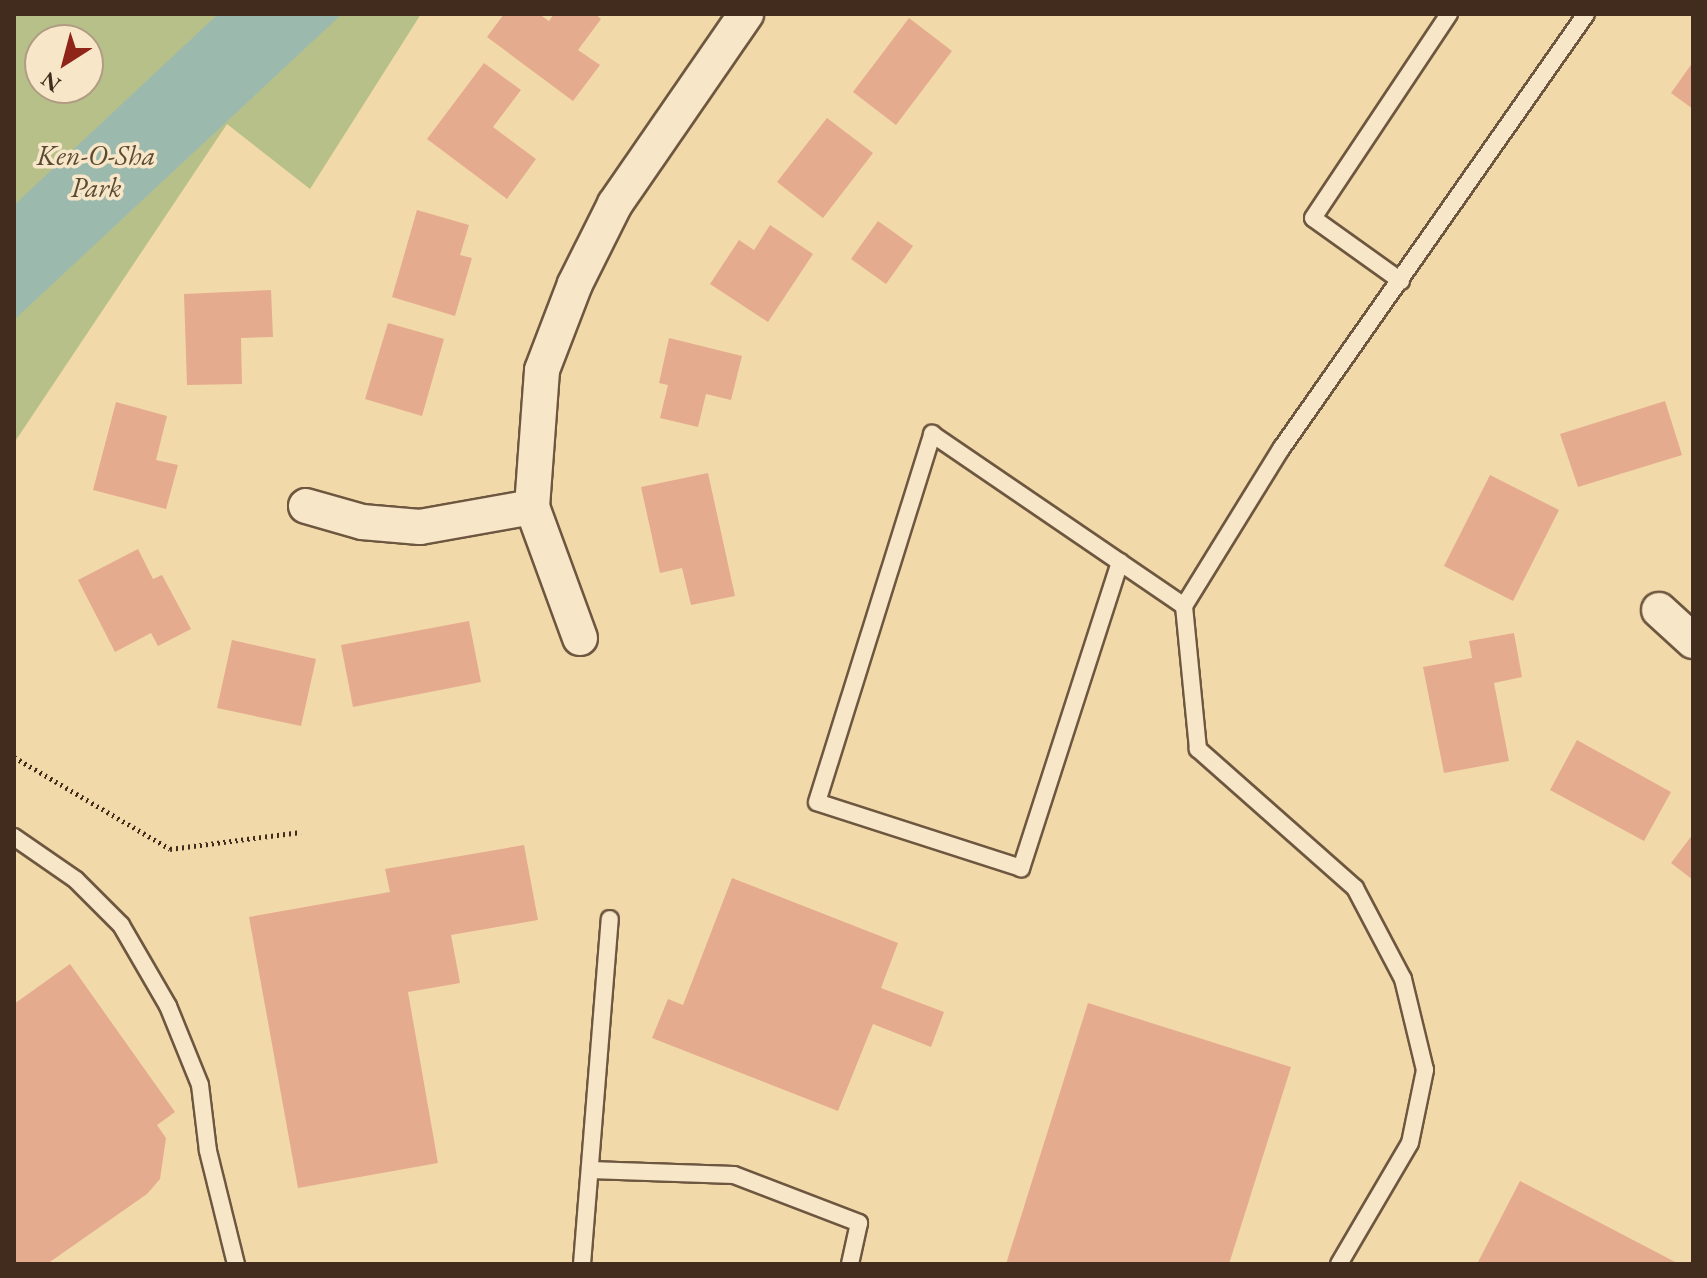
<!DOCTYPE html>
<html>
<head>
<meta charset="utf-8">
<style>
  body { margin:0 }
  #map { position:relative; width:1707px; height:1278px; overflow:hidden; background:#f2d9a9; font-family:"EB Garamond",serif }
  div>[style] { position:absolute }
  .green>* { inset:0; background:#b8c08a }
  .water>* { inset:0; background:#9cb9ae }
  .building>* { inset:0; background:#e5ab8f }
  .path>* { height:5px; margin-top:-2.5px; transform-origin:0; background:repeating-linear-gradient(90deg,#422c1d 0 2px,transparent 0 6px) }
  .roads { filter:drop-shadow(2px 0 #6e5740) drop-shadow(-2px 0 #6e5740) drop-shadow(0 2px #6e5740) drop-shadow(0 -2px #6e5740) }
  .service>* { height:16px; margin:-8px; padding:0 8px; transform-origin:8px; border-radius:8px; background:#f7e6c7 }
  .minor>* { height:34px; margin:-17px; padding:0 17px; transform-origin:17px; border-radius:17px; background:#f7e6c7 }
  span { translate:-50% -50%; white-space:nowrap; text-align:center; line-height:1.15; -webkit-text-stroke:7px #f7e6c7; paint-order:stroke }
  .park-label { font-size:28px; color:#5a4a33; font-style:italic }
  .frame { position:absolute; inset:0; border:16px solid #422c1d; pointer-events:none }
  .north { position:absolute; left:24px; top:24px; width:80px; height:80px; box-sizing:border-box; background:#f7e6c7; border:2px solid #af9c83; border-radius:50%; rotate:216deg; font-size:22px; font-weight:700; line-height:32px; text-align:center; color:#422c1d }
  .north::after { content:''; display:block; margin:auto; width:28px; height:36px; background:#8f2418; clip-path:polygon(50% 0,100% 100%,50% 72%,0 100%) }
</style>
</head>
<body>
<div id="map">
  <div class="green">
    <i style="clip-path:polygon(evenodd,14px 14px,421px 14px,310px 189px,227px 124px,14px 443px,14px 14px,40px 40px,88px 40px,88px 88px,40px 88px,40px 40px)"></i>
  </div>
  <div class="water">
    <i style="clip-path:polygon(218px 14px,342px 14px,14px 320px,14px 205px)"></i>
  </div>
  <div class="building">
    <i style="clip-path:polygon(504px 14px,539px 14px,549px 21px,554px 14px,595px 14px,601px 19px,578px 50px,600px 65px,573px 101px,487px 37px)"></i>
    <i style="clip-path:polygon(909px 18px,952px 51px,896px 125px,853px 92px)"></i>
    <i style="clip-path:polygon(1693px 62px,1693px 109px,1671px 93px)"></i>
    <i style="clip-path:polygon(484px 63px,521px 90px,493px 127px,536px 159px,507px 199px,427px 139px)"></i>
    <i style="clip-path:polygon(827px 118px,873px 153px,823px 218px,777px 182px)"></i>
    <i style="clip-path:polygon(417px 210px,469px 225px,460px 255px,472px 258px,455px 316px,392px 297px)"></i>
    <i style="clip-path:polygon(878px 221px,913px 246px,886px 284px,851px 259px)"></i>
    <i style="clip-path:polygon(770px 225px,813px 254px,768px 322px,710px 284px,739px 240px,754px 250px)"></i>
    <i style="clip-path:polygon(271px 290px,273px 337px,241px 338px,242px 384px,187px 385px,184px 294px)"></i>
    <i style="clip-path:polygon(388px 323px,444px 339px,422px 416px,365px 399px)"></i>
    <i style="clip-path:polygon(669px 338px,742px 356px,731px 400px,706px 394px,698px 427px,660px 418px,668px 385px,659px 383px)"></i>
    <i style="clip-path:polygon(1665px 401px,1682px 455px,1578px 487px,1560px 434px)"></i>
    <i style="clip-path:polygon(116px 402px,167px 416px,156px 460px,178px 465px,166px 509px,93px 490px)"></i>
    <i style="clip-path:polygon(708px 473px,735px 596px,691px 605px,682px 568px,660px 573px,641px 487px)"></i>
    <i style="clip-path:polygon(1490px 475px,1559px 510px,1513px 601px,1444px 566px)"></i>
    <i style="clip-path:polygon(138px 549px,153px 579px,162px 575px,191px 629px,158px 646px,151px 633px,115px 652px,78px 580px)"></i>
    <i style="clip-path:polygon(469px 621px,481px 682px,353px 707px,341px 645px)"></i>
    <i style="clip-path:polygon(1514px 633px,1522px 677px,1494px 683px,1509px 761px,1444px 773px,1423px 667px,1472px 658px,1469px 641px)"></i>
    <i style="clip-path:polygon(232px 640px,316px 659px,301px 726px,217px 708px)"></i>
    <i style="clip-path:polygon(1577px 740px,1671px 792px,1644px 841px,1550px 790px)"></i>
    <i style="clip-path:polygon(1693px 834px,1693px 880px,1671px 863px)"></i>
    <i style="clip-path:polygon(524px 845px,538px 920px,451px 935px,460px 983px,408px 992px,438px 1163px,298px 1188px,249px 917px,390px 892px,385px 869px)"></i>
    <i style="clip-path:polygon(732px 878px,898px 943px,881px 988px,944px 1012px,931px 1047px,873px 1024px,838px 1111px,652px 1038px,668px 999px,683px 1005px)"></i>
    <i style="clip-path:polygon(70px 964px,175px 1112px,157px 1125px,166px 1138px,160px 1179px,147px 1194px,47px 1264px,14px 1264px,14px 1004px)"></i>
    <i style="clip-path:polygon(1088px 1003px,1291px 1067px,1229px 1264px,1006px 1264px)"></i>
    <i style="clip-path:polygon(1520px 1181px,1679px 1264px,1477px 1264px)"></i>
  </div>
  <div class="path">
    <i style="left:14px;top:757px;width:181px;rotate:30.5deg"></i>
    <i style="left:170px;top:849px;width:132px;rotate:-7.4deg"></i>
  </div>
  <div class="roads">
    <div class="service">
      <i style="left:1401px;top:281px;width:108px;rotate:-144.4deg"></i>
      <i style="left:1313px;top:218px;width:245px;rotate:-56.3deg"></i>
      <i style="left:1120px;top:562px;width:322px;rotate:107.9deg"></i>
      <i style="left:1021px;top:868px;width:214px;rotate:-162.1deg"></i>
      <i style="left:817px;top:802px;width:386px;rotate:-72.6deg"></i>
      <i style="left:932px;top:434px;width:305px;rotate:34.3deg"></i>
      <i style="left:14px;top:837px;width:75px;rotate:34.7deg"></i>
      <i style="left:76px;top:880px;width:64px;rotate:45deg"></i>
      <i style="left:121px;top:925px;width:94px;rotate:59.9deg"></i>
      <i style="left:168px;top:1006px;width:85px;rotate:67.9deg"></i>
      <i style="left:200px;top:1085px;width:66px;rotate:83.1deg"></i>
      <i style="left:208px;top:1151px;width:116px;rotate:76.1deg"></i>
      <i style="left:590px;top:1170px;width:144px;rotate:2deg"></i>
      <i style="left:734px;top:1175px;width:134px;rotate:21deg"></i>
      <i style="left:859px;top:1223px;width:42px;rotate:102.4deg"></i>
      <i style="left:582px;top:1264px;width:346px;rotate:-85.4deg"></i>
      <i style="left:1339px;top:1264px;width:140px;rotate:-59.6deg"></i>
      <i style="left:1410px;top:1143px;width:75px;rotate:-78.4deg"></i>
      <i style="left:1425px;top:1070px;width:94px;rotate:-103.6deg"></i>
      <i style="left:1403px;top:979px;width:103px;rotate:-117.8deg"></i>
      <i style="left:1355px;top:888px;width:210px;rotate:-138.5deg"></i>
      <i style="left:1198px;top:749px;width:144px;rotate:-95.6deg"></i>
      <i style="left:1184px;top:606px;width:185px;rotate:-58.3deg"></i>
      <i style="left:1281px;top:449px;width:531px;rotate:-54.96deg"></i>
    </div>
    <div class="minor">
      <i style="left:306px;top:506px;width:58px;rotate:15.9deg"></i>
      <i style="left:362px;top:522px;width:58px;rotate:4.9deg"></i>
      <i style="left:420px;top:527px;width:114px;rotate:-10.1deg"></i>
      <i style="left:1659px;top:610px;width:46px;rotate:42.4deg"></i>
      <i style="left:580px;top:638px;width:140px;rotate:-110.1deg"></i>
      <i style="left:532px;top:507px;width:137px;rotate:-85.8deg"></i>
      <i style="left:542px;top:370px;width:92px;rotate:-69deg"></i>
      <i style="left:575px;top:284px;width:89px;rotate:-63.4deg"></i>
      <i style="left:615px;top:204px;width:231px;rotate:-55.4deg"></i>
    </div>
  </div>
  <div class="park-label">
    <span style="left:96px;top:171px">Ken-O-Sha<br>Park</span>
  </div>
  <div class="frame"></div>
  <div class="north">N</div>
</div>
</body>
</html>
